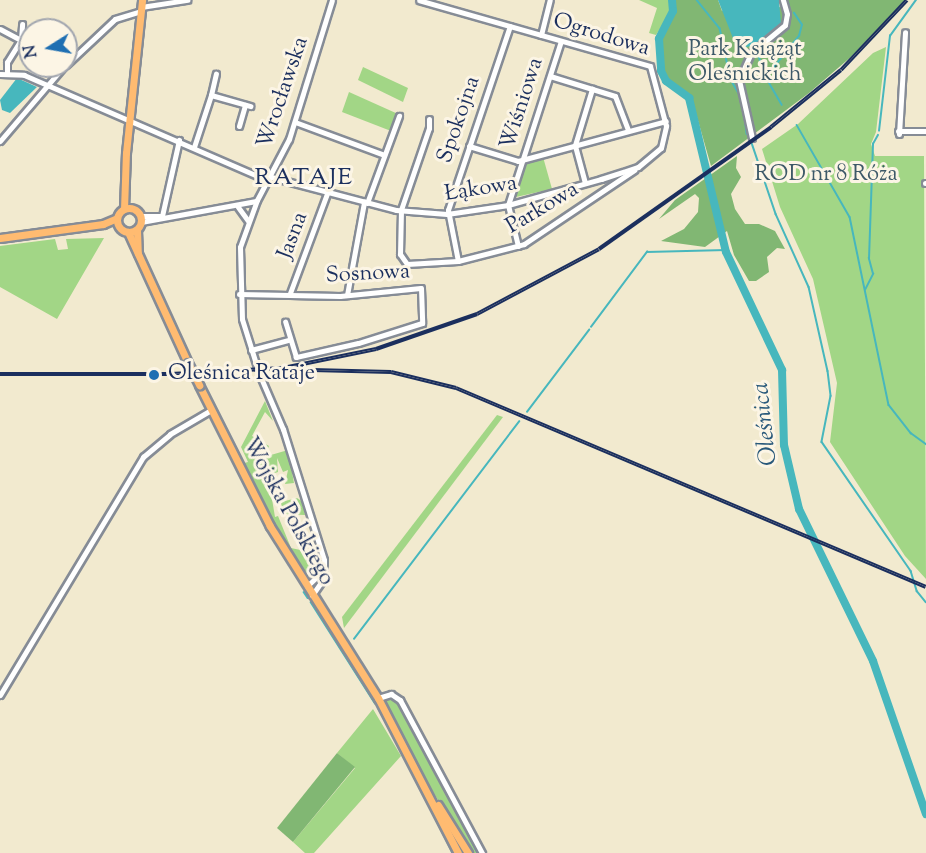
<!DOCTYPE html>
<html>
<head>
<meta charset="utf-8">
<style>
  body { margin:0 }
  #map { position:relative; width:926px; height:853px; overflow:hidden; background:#f2eacf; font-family:"Sorts Mill Goudy",serif }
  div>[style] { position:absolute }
  .green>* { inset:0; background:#a2d686 }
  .forest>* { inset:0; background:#81b773 }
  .water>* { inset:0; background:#47b7bd }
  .stream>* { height:1.5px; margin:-0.75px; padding:0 0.75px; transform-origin:0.75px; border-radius:0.75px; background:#47b7bd }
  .river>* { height:8px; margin:-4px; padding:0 4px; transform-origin:4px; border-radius:4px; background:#47b7bd }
  .roads { filter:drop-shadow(2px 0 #868c96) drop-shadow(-2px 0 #868c96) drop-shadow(0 2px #868c96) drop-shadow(0 -2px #868c96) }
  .minor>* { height:5px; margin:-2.5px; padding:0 2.5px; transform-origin:2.5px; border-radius:2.5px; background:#fff }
  .major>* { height:7px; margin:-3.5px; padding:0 3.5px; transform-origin:3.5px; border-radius:3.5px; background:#ffbb71 }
  .major>.ring { margin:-3.5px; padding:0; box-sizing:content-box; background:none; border:7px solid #ffbb71; border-radius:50% }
  .rail>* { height:4px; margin-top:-2px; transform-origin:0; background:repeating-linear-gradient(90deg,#fcf5e5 0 4.5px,#1b2f5e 0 9px); box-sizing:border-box; border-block:2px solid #1b2f5e }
  .bridges { filter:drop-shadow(2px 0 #868c96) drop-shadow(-2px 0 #868c96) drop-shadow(0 2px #868c96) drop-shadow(0 -2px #868c96) }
  .major-bridge>* { height:7px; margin:-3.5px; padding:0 3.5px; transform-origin:3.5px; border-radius:3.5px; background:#ffbb71 }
  .dots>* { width:16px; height:16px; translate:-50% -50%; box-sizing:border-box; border:3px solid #fcf5e5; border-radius:50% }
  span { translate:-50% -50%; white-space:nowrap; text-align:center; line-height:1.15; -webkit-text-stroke:6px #fcf5e5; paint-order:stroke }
  .street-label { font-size:22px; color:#1b2f5e }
  .park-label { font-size:22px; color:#3d5968 }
  .poi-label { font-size:22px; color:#1b2f5e }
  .left { translate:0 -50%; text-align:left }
  .neighbourhood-label { font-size:24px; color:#1b2f5e; letter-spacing:1.5px }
  .water-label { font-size:24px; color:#28587a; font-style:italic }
  .north { position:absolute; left:18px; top:18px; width:60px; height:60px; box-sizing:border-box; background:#fcf5e5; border:2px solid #a2a6af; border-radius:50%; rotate:259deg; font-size:16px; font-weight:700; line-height:24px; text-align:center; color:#1b2f5e }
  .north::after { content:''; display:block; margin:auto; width:21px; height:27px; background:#1f6fb2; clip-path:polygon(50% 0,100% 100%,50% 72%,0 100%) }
</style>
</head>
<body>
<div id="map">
  <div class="green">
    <i style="clip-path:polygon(639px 0,669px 0,669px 15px,656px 35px,649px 33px,657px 8px)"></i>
    <i style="clip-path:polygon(886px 47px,876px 132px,871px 144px,875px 156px,924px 156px,926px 579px,905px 556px,830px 442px,837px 383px,813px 279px,780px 207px,762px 149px,798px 124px,873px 53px)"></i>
    <i style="clip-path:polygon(363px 67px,408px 88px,403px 102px,358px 80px)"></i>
    <i style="clip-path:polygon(349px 92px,398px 114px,391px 131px,342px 112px)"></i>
    <i style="clip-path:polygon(543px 157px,552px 189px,516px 197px,524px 164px)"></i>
    <i style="clip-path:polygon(104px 238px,57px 319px,0 287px,0 246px,55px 239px,58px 250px,68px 249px,66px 239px)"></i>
    <i style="clip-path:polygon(265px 401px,273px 421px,265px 412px,252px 436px,269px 446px,264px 457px,288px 450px,294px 483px,285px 484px,288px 470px,283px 472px,277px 458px,278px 472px,263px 477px,271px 493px,275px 517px,278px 516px,291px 548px,319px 554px,322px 568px,312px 578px,304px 574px,241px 464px,248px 462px,241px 447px)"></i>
    <i style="clip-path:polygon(497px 415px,503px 417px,344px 628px,342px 617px)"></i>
    <i style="clip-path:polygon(297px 498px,303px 502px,305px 515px,282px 514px,281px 502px)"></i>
    <i style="clip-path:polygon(392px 696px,398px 700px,480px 853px,471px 853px,423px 776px,384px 702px,383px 698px)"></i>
    <i style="clip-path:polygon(373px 709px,401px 756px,314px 853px,305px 853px,293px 842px,355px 768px,337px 753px)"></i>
  </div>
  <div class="forest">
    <i style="clip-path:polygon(676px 0,718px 0,722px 11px,782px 7px,779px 0,905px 0,852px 56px,809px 93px,711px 166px,691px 96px,666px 78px,660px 61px,659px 47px)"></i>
    <i style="clip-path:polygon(737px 156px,736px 168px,741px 177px,731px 194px,735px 209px,745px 224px,759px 224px,775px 231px,785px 249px,777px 248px,767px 257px,769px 272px,756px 281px,749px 281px,734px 255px,727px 231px,705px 247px,661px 241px,684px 229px,698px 212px,699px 198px,695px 194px,659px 219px,675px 200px)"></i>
    <i style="clip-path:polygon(337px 753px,355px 767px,293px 842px,277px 828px)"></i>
  </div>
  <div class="water">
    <i style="clip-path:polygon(718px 0,779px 0,781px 25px,756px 45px,741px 48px,736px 46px)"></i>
    <i style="clip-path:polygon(17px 78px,37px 87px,10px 113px,2px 110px,0 100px)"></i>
  </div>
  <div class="stream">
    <i style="left:697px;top:0;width:36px;rotate:51deg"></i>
    <i style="left:720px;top:28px;width:53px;rotate:78.1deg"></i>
    <i style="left:787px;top:0;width:4px;rotate:63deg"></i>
    <i style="left:758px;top:53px;width:25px;rotate:72deg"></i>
    <i style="left:766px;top:77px;width:32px;rotate:60deg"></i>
    <i style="left:766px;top:77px;width:53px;rotate:-51.2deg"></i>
    <i style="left:799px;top:36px;width:11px;rotate:-75deg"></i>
    <i style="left:802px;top:25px;width:14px;rotate:-124deg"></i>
    <i style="left:733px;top:83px;width:14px;rotate:60deg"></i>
    <i style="left:745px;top:117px;width:17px;rotate:83deg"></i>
    <i style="left:797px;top:125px;width:106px;rotate:60.1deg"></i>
    <i style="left:850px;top:217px;width:192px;rotate:78.3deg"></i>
    <i style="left:889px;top:405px;width:36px;rotate:52deg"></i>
    <i style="left:911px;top:433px;width:19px;rotate:36deg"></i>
    <i style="left:879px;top:131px;width:96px;rotate:-83.4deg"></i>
    <i style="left:890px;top:36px;width:44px;rotate:-54.2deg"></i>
    <i style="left:752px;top:143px;width:75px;rotate:71.3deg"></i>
    <i style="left:776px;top:214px;width:80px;rotate:65.7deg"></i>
    <i style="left:809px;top:287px;width:86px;rotate:77.3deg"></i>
    <i style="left:828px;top:371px;width:25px;rotate:83deg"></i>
    <i style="left:831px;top:396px;width:47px;rotate:101.1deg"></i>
    <i style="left:822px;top:442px;width:157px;rotate:55.4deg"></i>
    <i style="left:911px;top:571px;width:21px;rotate:73deg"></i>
    <i style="left:917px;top:591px;width:14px;rotate:51deg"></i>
    <i style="left:865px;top:290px;width:18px;rotate:-63deg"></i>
    <i style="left:873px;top:274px;width:16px;rotate:-105deg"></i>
    <i style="left:869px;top:259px;width:115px;rotate:-88deg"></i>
    <i style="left:873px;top:144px;width:10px;rotate:-61deg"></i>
    <i style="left:591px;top:327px;width:94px;rotate:-53.3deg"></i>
    <i style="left:647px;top:252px;width:79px;rotate:-1.5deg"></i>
    <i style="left:527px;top:412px;width:103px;rotate:-52.9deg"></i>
    <i style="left:304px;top:592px;width:7px;rotate:56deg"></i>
    <i style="left:311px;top:602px;width:120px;rotate:57.6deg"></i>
    <i style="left:354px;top:639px;width:273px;rotate:-52.8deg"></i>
    <i style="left:379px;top:709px;width:26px;rotate:61deg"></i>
    <i style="left:404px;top:755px;width:110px;rotate:63.4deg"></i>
    <i style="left:436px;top:772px;width:91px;rotate:62.6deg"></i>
  </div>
  <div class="river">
    <i style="left:672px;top:0;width:11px;rotate:85deg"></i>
    <i style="left:673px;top:11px;width:31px;rotate:117deg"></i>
    <i style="left:659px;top:39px;width:32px;rotate:86deg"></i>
    <i style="left:661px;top:71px;width:11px;rotate:63deg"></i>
    <i style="left:666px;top:81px;width:29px;rotate:36deg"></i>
    <i style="left:689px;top:98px;width:158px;rotate:76.5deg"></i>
    <i style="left:726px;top:252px;width:131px;rotate:64.6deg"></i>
    <i style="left:782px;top:370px;width:75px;rotate:88.5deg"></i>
    <i style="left:784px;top:445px;width:66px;rotate:76.8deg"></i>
    <i style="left:799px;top:509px;width:169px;rotate:64deg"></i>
    <i style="left:873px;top:661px;width:162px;rotate:70.9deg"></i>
  </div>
  <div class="roads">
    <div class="minor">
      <i style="left:141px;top:7px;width:47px;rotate:-8.7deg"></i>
      <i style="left:0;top:29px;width:24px;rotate:28deg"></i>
      <i style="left:541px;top:35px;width:36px;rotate:-76deg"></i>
      <i style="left:66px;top:65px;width:67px;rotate:-43.2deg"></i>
      <i style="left:115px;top:19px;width:27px;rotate:-17deg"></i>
      <i style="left:7px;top:72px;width:10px;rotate:-90deg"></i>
      <i style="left:7px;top:62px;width:26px;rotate:-58deg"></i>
      <i style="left:21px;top:40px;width:16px;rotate:-86deg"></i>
      <i style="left:0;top:74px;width:24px;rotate:2deg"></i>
      <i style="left:24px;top:75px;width:267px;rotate:23.4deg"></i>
      <i style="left:550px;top:76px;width:68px;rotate:17.1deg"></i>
      <i style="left:615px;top:96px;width:36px;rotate:69deg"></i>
      <i style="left:211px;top:95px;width:22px;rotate:-77deg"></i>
      <i style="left:429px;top:119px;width:9px;rotate:90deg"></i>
      <i style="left:429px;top:128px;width:87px;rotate:108.9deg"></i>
      <i style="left:401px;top:210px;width:44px;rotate:91.3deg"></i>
      <i style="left:400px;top:254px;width:12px;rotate:55deg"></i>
      <i style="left:407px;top:264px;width:51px;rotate:-3.4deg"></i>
      <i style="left:458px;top:261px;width:68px;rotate:-14.4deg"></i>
      <i style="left:524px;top:244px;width:133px;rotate:-33.9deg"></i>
      <i style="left:295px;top:122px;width:95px;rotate:20.3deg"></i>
      <i style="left:239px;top:126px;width:22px;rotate:-74deg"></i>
      <i style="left:898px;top:131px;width:28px"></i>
      <i style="left:899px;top:134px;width:102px;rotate:-86.6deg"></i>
      <i style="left:752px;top:138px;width:59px;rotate:-102.6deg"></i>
      <i style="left:739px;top:80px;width:30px;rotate:-66deg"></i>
      <i style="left:751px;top:53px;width:44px;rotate:-39.5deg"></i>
      <i style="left:785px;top:25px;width:11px;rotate:-80deg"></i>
      <i style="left:787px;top:14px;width:15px;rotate:-106deg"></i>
      <i style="left:0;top:141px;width:99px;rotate:-49.5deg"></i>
      <i style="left:469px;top:146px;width:51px;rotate:17deg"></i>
      <i style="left:518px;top:161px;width:153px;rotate:-15.1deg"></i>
      <i style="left:194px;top:147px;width:55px;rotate:-71.9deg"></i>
      <i style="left:211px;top:95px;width:41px;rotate:15.8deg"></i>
      <i style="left:271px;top:177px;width:129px;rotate:14.8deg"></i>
      <i style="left:396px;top:210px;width:51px;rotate:4.5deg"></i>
      <i style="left:447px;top:214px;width:62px;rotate:-8.4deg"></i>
      <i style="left:508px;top:205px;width:97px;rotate:-15.6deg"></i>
      <i style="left:601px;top:179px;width:39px;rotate:-18deg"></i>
      <i style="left:638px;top:167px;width:30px;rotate:-40deg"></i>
      <i style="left:661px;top:148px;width:23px;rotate:-77deg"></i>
      <i style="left:666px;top:126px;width:62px;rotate:-104.9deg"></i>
      <i style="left:650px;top:66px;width:240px;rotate:-164.1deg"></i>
      <i style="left:585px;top:183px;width:39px;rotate:-105deg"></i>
      <i style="left:575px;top:145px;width:59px;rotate:-73.1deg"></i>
      <i style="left:925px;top:183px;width:1px"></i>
      <i style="left:367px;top:203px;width:93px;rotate:-69.8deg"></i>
      <i style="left:238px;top:207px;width:17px;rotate:54deg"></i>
      <i style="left:141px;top:216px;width:19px"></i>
      <i style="left:162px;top:216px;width:78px;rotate:-77.4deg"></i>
      <i style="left:141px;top:222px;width:117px;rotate:-10.3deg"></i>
      <i style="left:518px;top:246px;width:42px;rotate:-103.7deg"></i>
      <i style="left:508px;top:205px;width:172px;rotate:-72.1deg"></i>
      <i style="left:458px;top:261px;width:52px;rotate:-101.1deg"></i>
      <i style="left:448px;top:210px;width:194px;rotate:-71.4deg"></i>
      <i style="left:290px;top:293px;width:109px;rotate:-69.6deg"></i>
      <i style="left:239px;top:294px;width:101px;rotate:1.1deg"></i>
      <i style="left:340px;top:296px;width:81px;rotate:-5.6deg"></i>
      <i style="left:421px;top:288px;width:35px;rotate:88deg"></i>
      <i style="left:422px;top:323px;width:67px;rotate:162.6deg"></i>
      <i style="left:358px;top:343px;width:64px;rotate:167.3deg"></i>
      <i style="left:296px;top:357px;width:37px;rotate:-107deg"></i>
      <i style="left:347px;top:295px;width:95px;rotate:-79.6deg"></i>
      <i style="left:251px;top:350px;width:39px;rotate:-15deg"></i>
      <i style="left:257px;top:367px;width:50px;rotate:-107.4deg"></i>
      <i style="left:242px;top:319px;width:72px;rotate:-91.6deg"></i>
      <i style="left:240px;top:247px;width:50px;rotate:-70.1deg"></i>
      <i style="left:257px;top:200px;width:69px;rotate:-62.3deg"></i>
      <i style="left:289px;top:139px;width:145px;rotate:-72.8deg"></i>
      <i style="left:261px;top:378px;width:56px;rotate:66.7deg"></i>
      <i style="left:283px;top:429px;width:137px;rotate:72.6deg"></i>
      <i style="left:324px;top:560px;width:18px;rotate:90deg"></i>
      <i style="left:324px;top:578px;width:21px;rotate:125deg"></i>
      <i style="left:307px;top:586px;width:22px;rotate:-43deg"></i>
      <i style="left:0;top:695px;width:278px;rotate:-59deg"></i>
      <i style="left:143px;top:457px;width:35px;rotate:-40deg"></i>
      <i style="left:170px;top:434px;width:48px;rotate:-30.3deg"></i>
      <i style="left:378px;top:698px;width:14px;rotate:-17deg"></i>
      <i style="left:391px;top:694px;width:11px;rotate:34deg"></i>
      <i style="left:400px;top:700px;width:174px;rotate:61.8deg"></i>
    </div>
    <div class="major">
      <i class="ring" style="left:117px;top:208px;width:17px;height:17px"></i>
      <i style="left:124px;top:209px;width:56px;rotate:-88deg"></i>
      <i style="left:126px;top:153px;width:154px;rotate:-84deg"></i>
      <i style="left:137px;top:230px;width:23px;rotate:88deg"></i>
      <i style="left:128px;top:232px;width:144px;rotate:65.4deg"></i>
      <i style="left:0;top:238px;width:104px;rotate:-7.7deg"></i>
      <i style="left:103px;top:224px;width:15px;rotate:-23deg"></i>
      <i style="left:199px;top:385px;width:158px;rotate:63.3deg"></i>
      <i style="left:270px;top:526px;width:203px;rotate:57.9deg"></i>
      <i style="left:378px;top:698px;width:174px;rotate:62.7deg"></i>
      <i style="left:438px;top:805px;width:57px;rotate:58deg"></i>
    </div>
  </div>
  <div class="rail">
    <i style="left:312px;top:370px;width:79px;rotate:1.5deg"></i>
    <i style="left:391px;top:372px;width:67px;rotate:13.8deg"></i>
    <i style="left:456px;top:388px;width:510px;rotate:22.95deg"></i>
    <i style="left:0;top:374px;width:171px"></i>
    <i style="left:171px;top:374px;width:112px;rotate:-3.1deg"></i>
    <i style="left:283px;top:368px;width:95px;rotate:-11.5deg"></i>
    <i style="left:376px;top:349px;width:107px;rotate:-19.1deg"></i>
    <i style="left:477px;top:314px;width:138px;rotate:-28deg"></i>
    <i style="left:599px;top:249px;width:211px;rotate:-35.3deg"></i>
    <i style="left:771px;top:127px;width:90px;rotate:-39.2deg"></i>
    <i style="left:841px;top:70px;width:96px;rotate:-46.7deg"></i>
  </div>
  <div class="bridges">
    <div class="major-bridge">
      <i style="left:188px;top:363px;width:25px;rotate:63deg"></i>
    </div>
  </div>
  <div class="dots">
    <i style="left:154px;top:375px;background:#1f6fb2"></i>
  </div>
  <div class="street-label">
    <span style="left:601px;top:36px;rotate:17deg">Ogrodowa</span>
    <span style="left:284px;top:93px;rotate:-71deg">Wrocławska</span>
    <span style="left:523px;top:104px;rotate:-72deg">Wiśniowa</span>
    <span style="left:460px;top:120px;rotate:-71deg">Spokojna</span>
    <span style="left:481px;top:190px;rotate:-9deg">Łąkowa</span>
    <span style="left:543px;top:209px;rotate:-31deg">Parkowa</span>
    <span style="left:294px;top:236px;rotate:-69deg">Jasna</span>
    <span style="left:368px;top:275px;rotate:-3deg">Sosnowa</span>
    <span style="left:287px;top:512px;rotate:61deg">Wojska Polskiego</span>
  </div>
  <div class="park-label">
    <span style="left:745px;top:63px">Park Książąt<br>Oleśnickich</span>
    <span style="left:826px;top:176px">ROD nr 8 Róża</span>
  </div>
  <div class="poi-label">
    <span class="left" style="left:168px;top:375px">Oleśnica Rataje</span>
  </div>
  <div class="neighbourhood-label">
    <span style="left:304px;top:179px">RATAJE</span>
  </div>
  <div class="water-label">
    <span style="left:766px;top:424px;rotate:-96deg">Oleśnica</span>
  </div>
  <div class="north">N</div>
</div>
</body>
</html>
